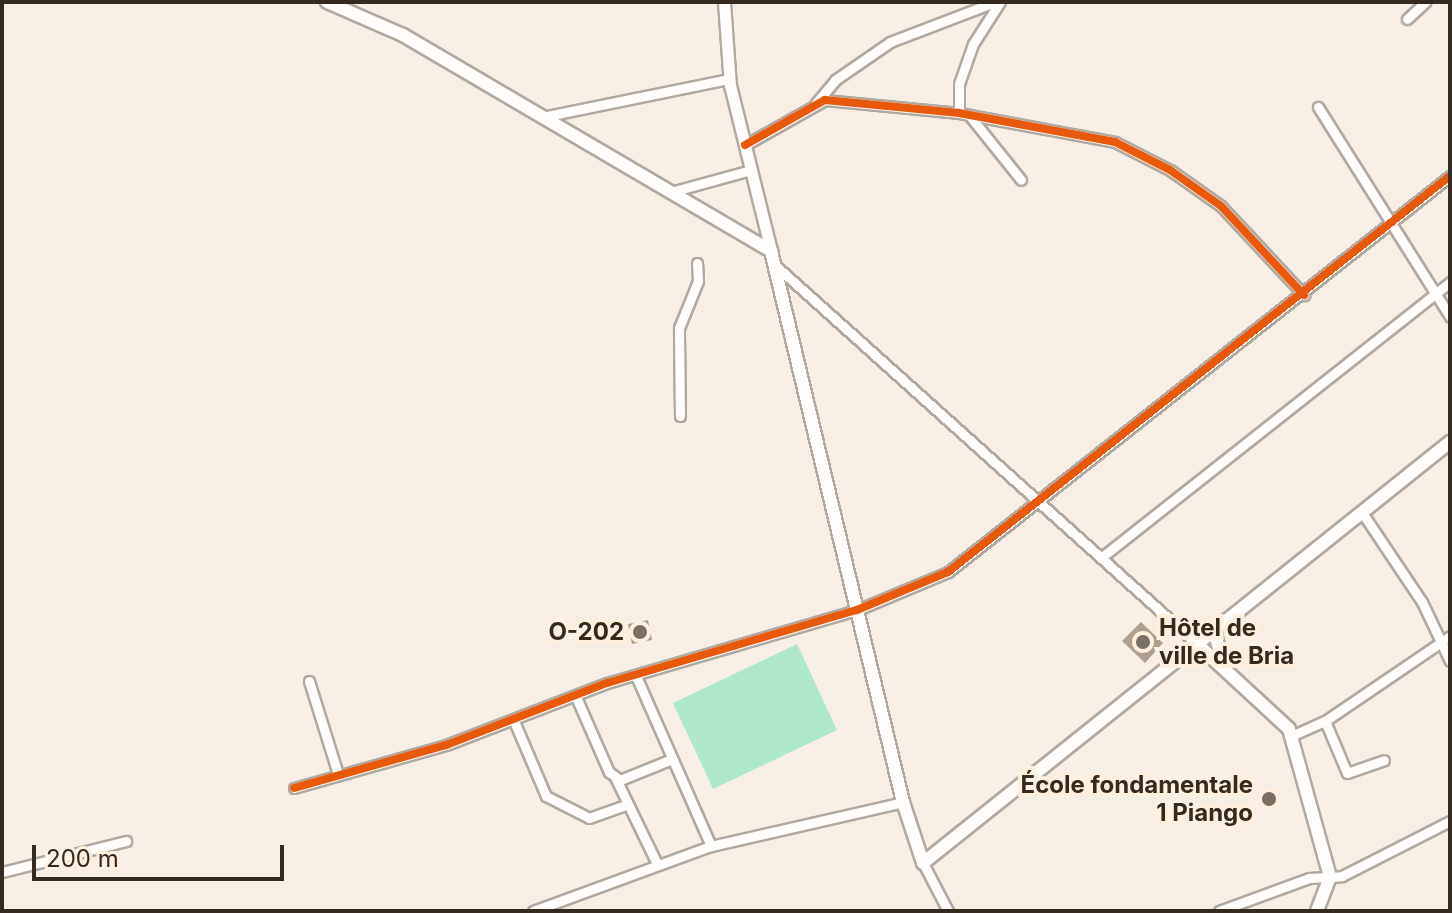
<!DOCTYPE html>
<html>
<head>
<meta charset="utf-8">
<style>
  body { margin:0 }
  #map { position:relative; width:1452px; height:913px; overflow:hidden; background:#f7efe6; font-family:Inter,sans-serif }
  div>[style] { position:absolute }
  .green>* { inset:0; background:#aee7ca }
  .building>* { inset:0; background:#ada090 }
  .roads { filter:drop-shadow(2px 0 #b1a9a0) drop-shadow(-2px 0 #b1a9a0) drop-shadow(0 2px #b1a9a0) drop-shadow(0 -2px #b1a9a0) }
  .minor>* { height:9px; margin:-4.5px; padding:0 4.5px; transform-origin:4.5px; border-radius:4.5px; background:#fefdfb }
  .tertiary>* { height:11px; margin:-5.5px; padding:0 5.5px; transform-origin:5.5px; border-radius:5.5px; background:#fefdfb }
  .secondary>* { height:12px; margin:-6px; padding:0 6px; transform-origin:6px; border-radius:6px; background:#fefdfb }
  .cycleway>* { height:8px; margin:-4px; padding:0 4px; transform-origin:4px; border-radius:4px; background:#e8590c }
  .dots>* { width:22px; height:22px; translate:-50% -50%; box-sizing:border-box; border:4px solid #ffefde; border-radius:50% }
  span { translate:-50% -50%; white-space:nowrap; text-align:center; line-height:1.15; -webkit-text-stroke:8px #ffefde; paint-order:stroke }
  .poi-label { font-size:24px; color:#342a1f; font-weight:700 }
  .left { translate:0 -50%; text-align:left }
  .right { translate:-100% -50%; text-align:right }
  .frame { position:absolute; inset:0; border:4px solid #342a1f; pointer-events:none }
  .scale { position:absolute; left:32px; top:845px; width:252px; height:36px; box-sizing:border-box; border:4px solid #342a1f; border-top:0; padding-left:10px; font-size:24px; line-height:28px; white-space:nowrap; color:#342a1f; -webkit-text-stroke:6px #ffefde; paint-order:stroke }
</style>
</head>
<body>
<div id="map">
  <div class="green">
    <i style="clip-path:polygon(797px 644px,837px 730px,713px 789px,673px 703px)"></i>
  </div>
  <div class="building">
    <i style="clip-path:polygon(648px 620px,652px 640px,632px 644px,628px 624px)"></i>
    <i style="clip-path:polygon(1141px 622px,1163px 643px,1145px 663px,1122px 641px)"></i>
  </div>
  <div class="roads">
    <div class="minor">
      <i style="left:1407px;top:19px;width:25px;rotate:-43deg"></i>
      <i style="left:816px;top:103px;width:30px;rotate:-50deg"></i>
      <i style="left:835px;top:80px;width:67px;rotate:-34.6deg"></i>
      <i style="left:890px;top:42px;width:112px;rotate:-20.9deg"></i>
      <i style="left:1318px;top:107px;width:248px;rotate:57.8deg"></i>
      <i style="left:959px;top:113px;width:29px;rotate:-90deg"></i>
      <i style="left:959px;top:84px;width:42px;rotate:-70.7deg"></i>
      <i style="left:973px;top:44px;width:50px;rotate:-57.3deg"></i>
      <i style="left:969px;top:115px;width:83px;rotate:51.3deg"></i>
      <i style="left:542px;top:117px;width:191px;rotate:-11.5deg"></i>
      <i style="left:745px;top:145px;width:92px;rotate:-29.4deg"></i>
      <i style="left:825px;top:100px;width:135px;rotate:5.5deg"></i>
      <i style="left:959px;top:113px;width:159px;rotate:10.5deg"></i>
      <i style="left:1115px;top:142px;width:62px;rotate:27deg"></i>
      <i style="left:1170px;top:170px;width:62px;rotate:35.2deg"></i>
      <i style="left:1221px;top:206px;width:122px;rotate:47deg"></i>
      <i style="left:671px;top:192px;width:83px;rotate:-15.4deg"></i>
      <i style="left:776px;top:266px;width:566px;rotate:41.92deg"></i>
      <i style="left:680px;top:416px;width:88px;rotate:-90.7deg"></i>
      <i style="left:679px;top:328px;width:51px;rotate:-68deg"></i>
      <i style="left:698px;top:281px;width:18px;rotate:-93deg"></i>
      <i style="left:1363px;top:514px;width:106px;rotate:56.2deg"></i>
      <i style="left:1422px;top:602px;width:65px;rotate:64.6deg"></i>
      <i style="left:1102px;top:557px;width:444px;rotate:-38.3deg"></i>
      <i style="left:636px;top:676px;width:186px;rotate:66.2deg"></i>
      <i style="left:309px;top:681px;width:97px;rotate:72.7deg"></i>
      <i style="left:576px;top:697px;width:82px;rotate:66.3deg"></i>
      <i style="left:609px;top:772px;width:14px;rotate:36deg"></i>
      <i style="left:620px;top:780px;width:56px;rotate:-22deg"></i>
      <i style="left:514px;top:721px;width:82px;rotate:66.9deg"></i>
      <i style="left:546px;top:796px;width:48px;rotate:27.1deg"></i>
      <i style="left:589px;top:818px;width:41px;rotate:-19.7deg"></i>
      <i style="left:1325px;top:721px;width:56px;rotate:67.1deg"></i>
      <i style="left:1347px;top:773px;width:39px;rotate:-19deg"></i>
      <i style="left:1291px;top:736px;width:37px;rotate:-24deg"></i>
      <i style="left:1325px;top:721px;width:151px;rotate:-34.2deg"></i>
      <i style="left:615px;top:777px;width:97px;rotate:64.2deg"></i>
      <i style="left:294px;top:788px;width:158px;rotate:-15.8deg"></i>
      <i style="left:446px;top:745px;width:173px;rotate:-21.1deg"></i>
      <i style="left:607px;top:683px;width:260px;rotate:-16.3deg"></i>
      <i style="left:857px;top:610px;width:99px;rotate:-22.7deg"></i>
      <i style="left:948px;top:572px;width:639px;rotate:-38.27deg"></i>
      <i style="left:923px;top:863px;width:54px;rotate:62.5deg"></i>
      <i style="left:2px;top:872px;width:128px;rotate:-14deg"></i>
      <i style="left:533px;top:911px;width:189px;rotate:-20.1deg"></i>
      <i style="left:711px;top:846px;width:197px;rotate:-12.9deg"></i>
      <i style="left:1219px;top:911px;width:96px;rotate:-20.1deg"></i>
      <i style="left:1309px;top:878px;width:33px;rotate:-3deg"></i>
      <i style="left:1342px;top:876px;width:121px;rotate:-27deg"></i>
    </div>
    <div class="tertiary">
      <i style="left:724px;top:2px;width:83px;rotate:85.9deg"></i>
      <i style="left:730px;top:85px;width:171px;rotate:76.1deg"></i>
    </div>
    <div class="secondary">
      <i style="left:327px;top:2px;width:83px;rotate:23.5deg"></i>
      <i style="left:403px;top:35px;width:427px;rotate:30.4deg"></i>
      <i style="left:771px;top:251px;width:567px;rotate:76.53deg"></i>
      <i style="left:903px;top:802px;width:64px;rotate:71.8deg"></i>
      <i style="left:923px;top:863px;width:675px;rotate:-38.62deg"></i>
      <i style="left:1214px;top:631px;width:35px;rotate:74deg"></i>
      <i style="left:1197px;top:644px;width:125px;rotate:42.7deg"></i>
      <i style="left:1289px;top:729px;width:154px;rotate:74.5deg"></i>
      <i style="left:1330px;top:877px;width:36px;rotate:111deg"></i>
    </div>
  </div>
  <div class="cycleway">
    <i style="left:745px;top:145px;width:92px;rotate:-29.4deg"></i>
    <i style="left:825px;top:100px;width:135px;rotate:5.5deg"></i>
    <i style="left:959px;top:113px;width:159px;rotate:10.5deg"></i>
    <i style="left:1115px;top:142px;width:62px;rotate:27deg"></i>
    <i style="left:1170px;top:170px;width:62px;rotate:35.2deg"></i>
    <i style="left:1221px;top:206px;width:122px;rotate:47deg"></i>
    <i style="left:294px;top:788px;width:158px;rotate:-15.8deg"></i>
    <i style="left:446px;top:745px;width:173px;rotate:-21.1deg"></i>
    <i style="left:607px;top:683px;width:260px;rotate:-16.3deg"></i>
    <i style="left:857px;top:610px;width:99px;rotate:-22.7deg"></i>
    <i style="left:948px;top:572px;width:639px;rotate:-38.27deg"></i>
  </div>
  <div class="dots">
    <i style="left:640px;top:632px;background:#786f65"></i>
    <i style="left:1143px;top:642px;background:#786f65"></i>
    <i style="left:1269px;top:799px;background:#786f65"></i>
  </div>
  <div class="poi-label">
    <span class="left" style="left:1159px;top:642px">Hôtel de<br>ville de Bria</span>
    <span class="right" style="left:624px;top:632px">O-202</span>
    <span class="right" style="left:1253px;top:799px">École fondamentale<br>1 Piango</span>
  </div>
  <div class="frame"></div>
  <div class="scale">200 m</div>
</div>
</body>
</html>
